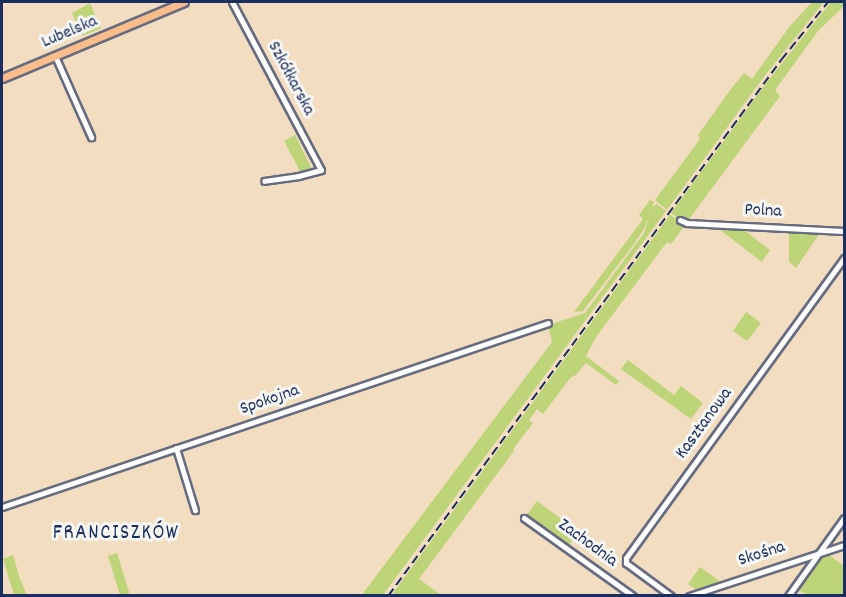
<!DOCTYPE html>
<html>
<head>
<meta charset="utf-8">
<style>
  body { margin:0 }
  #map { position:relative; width:846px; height:597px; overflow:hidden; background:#f2ddc0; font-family:Dekko,sans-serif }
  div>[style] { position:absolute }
  .green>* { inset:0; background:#bdd478 }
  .roads { filter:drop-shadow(2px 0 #666c80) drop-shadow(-2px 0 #666c80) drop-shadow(0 2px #666c80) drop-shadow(0 -2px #666c80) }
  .minor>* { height:5px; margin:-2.5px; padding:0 2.5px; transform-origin:2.5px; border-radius:2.5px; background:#fff }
  .major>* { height:7px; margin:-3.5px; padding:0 3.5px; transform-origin:3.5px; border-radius:3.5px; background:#fabc8b }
  .rail>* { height:1.5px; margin-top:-0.75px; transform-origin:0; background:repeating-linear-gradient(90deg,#1b2f5e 0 9px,transparent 0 13.5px) }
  span { translate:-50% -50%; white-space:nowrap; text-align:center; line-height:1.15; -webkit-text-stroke:6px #f6f6f2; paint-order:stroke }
  .street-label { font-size:18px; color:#1b2f5e }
  .quarter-label { font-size:21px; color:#1b2f5e; letter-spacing:1.5px }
  .frame { position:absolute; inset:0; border:3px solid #1b2f5e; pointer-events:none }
</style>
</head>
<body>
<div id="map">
  <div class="green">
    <i style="clip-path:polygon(812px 2px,824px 2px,763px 78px,667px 210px,655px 200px,700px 139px,698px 135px,731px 89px,744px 73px,752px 79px,790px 26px)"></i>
    <i style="clip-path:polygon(831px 2px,844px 2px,844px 6px,818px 31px,775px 90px,780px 96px,687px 222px,678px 218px,671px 213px,770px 78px)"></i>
    <i style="clip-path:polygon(90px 3px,101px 28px,83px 36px,72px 13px)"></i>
    <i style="clip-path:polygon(295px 135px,312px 169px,301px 173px,284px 141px)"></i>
    <i style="clip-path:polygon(650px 200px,654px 202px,645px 227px,634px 244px,583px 311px,574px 312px,643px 219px,639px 215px)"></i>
    <i style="clip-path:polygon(657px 204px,666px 211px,383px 595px,361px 596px,552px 342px,548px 325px,585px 313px,644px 233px,652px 207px)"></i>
    <i style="clip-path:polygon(670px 215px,686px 224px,671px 244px,667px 242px,596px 337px,586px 356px,619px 381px,616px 385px,586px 363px,576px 375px,571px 377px,543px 414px,537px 409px,529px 420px,533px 423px,513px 449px,514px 451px,419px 579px,441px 595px,391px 596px)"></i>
    <i style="clip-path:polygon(715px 226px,744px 230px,770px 250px,762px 262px)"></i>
    <i style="clip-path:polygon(789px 232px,820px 233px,796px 268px,789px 262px)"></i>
    <i style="clip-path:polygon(746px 312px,761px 323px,747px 341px,733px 331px)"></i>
    <i style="clip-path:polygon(628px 360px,674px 395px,681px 386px,703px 403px,691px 419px,621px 369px)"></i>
    <i style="clip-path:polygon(537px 501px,578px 531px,568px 547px,525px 517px)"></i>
    <i style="clip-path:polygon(117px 553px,130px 595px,120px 595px,108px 556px)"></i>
    <i style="clip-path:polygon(13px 555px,20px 579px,27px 595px,14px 595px,3px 559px)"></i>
    <i style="clip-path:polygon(829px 555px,844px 566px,844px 595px,807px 595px,796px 588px,818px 558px)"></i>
    <i style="clip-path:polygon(700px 567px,721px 582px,697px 590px,688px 584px)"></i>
  </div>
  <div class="roads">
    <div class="minor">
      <i style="left:232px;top:2px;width:190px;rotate:62.1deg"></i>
      <i style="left:321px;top:170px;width:23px;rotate:165deg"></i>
      <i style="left:299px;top:176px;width:35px;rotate:172deg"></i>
      <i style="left:55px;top:56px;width:89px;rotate:66deg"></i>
      <i style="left:680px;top:220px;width:8px;rotate:23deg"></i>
      <i style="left:687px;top:223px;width:157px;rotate:2.9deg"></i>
      <i style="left:176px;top:448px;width:65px;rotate:73deg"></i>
      <i style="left:2px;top:507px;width:576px;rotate:-18.62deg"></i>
      <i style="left:524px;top:518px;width:134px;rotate:35.6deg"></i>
      <i style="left:671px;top:596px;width:56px;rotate:-143.7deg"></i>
      <i style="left:626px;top:563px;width:5px;rotate:-90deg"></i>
      <i style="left:626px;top:558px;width:371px;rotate:-54deg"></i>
      <i style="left:689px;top:596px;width:163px;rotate:-18.2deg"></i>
      <i style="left:788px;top:596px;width:96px;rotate:-54.3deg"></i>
    </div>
    <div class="major">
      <i style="left:2px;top:78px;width:197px;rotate:-22.7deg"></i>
    </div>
  </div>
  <div class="rail">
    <i style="left:388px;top:596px;width:665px;rotate:-53.75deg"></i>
    <i style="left:781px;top:60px;width:75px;rotate:-51deg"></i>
  </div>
  <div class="street-label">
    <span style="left:70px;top:33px;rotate:-23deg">Lubelska</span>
    <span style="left:290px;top:79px;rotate:62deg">Szkółkarska</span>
    <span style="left:763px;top:212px;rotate:3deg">Polna</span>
    <span style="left:270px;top:401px;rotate:-19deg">Spokojna</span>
    <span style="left:705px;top:424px;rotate:-54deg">Kasztanowa</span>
    <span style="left:587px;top:544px;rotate:36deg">Zachodnia</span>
    <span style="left:762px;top:555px;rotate:-18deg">Skośna</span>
  </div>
  <div class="quarter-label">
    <span style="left:116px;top:534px">FRANCISZKÓW</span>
  </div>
  <div class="frame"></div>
</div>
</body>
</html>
